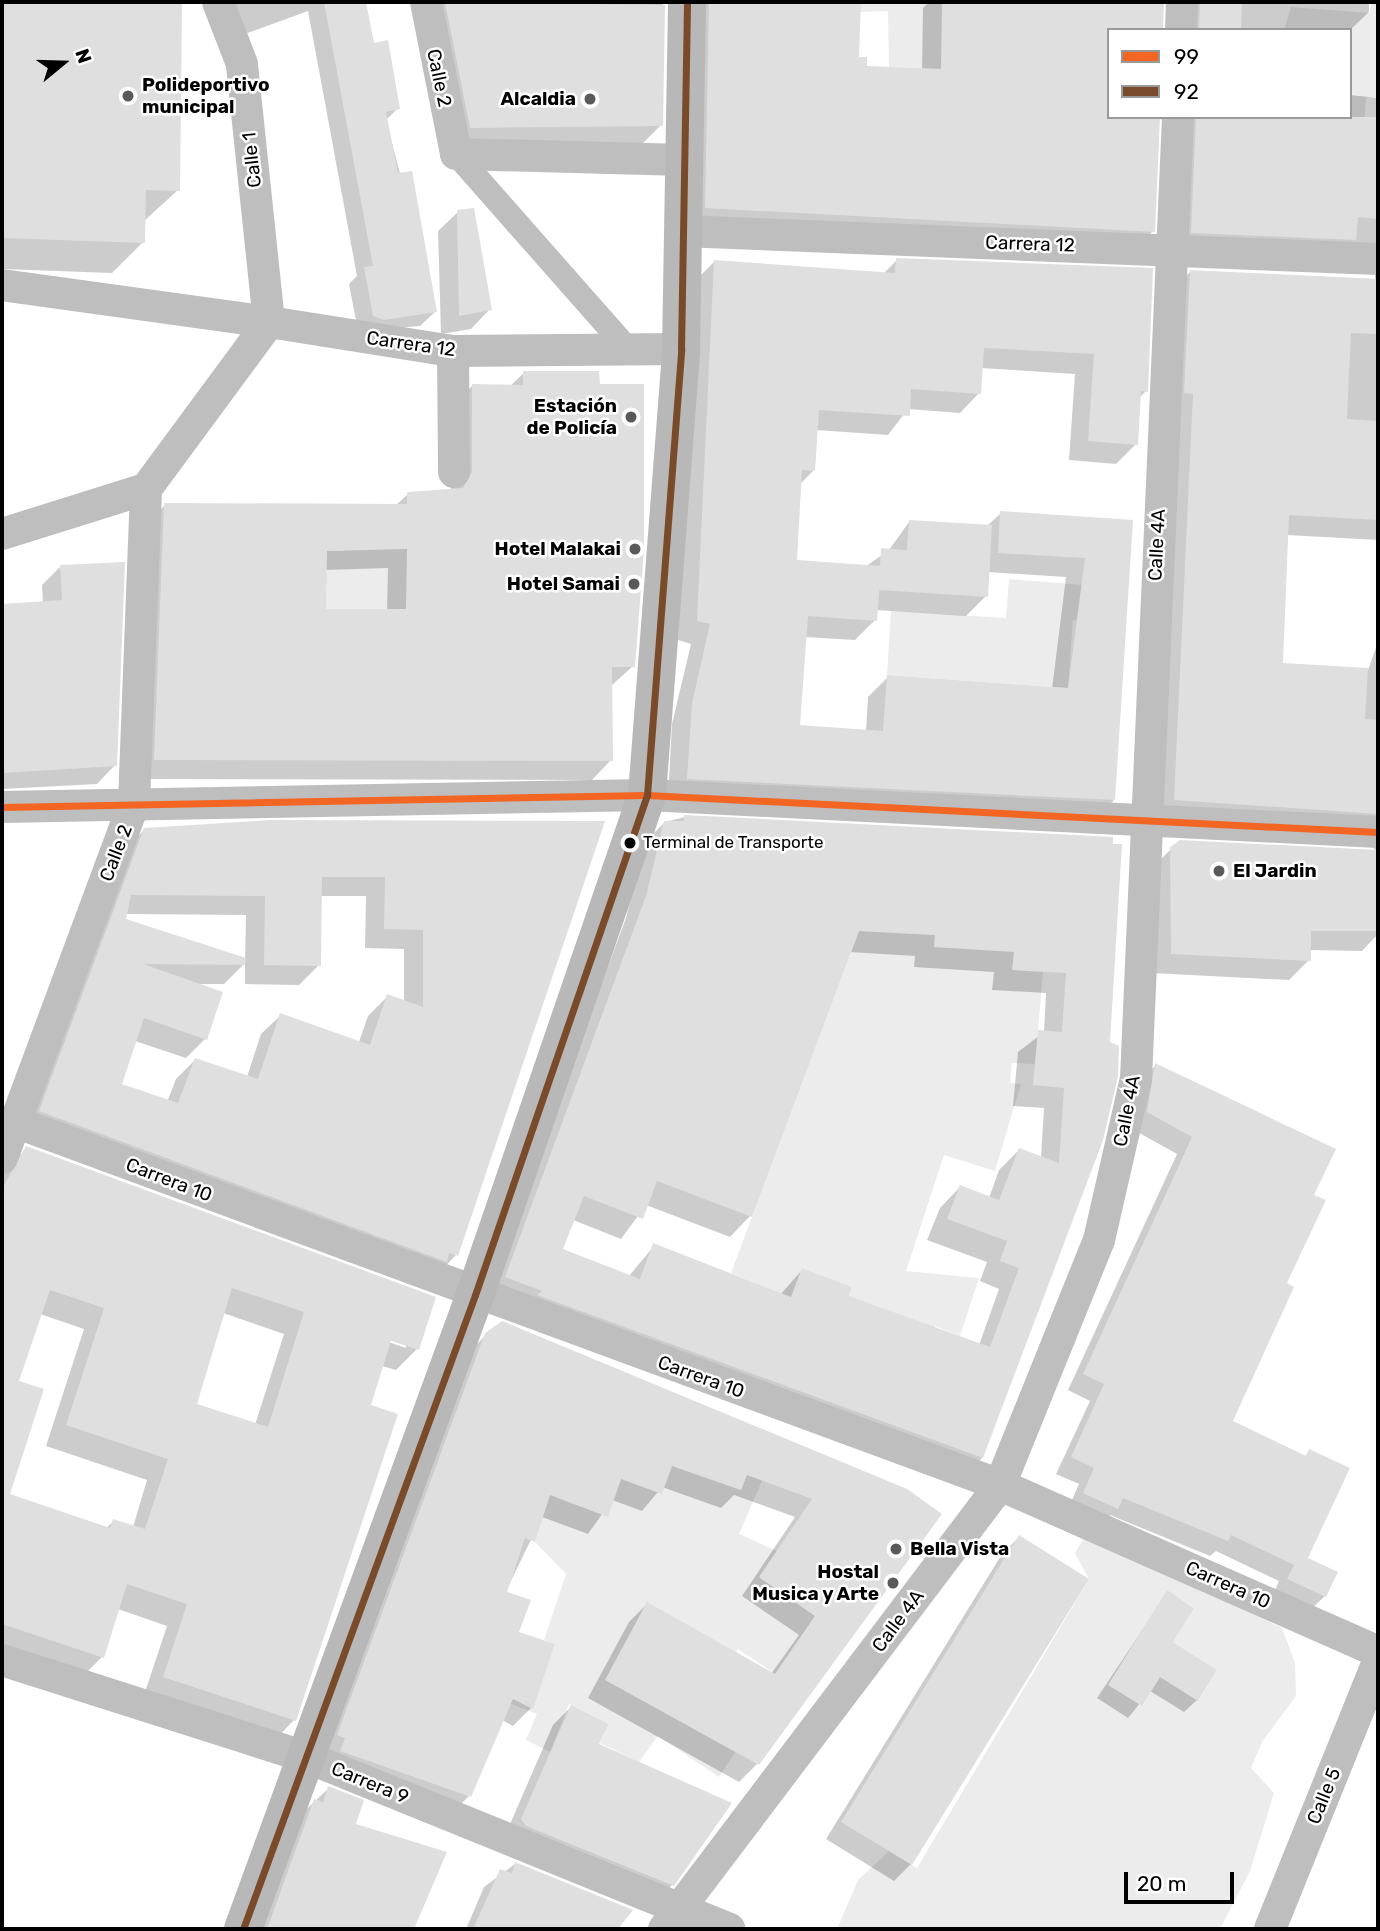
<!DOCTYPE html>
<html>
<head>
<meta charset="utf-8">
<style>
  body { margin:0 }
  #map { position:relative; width:1380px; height:1931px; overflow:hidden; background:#fff; font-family:Rubik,sans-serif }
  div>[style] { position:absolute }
  .green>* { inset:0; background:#ececec }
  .shadow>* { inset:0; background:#0003 }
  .building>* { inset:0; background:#dfdfdf }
  .pedestrian>* { height:24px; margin:-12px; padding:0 12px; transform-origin:12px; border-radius:12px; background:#bebebe }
  .minor>* { height:32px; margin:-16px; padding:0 16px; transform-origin:16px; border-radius:16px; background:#bebebe }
  .secondary>* { height:38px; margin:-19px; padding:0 19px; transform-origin:19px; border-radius:19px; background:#b8b8b8 }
  .bus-1>* { height:7px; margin:-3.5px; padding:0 3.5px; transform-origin:3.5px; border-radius:3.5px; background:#f26522 }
  .bus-2>* { height:7px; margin:-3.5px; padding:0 3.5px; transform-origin:3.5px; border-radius:3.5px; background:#7a4b2a }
  .dots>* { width:19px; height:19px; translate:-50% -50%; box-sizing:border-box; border:4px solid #fff; border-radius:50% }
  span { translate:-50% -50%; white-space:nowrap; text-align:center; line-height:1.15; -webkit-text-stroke:5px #fff; paint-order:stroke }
  .bus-label { font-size:17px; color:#000 }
  .left { translate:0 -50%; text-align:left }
  .street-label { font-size:19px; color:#000 }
  .poi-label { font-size:19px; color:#000; font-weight:700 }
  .right { translate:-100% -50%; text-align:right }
  .frame { position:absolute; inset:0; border:4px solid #000; pointer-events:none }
  .legend { position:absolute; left:1107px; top:28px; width:245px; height:91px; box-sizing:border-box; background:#fff; border:2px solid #999; margin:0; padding:9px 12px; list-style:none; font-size:21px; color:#000 }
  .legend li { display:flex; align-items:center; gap:14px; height:35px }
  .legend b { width:35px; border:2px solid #999 }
  .north { position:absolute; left:28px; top:28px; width:70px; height:70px; -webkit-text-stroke:5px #fff; paint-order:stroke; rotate:71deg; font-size:19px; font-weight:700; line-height:28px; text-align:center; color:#000 }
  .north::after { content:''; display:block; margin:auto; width:24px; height:32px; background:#000; clip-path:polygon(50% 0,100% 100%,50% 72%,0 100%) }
  .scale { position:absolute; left:1124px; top:1872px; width:110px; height:32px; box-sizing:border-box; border:4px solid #000; border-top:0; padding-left:9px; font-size:21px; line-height:24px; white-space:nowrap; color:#000; -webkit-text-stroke:5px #fff; paint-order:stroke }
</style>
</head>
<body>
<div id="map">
  <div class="green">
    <i style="clip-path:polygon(861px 2px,942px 2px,942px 18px,996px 71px,889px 67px,888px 11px,860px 12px)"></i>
    <i style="clip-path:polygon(1371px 2px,1378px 2px,1378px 97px,1366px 97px,1364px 129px,1350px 117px,1350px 30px,1284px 30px,1291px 7px,1370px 13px)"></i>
    <i style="clip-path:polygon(344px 544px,407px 549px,407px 609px,282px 609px,327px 551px,344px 551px)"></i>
    <i style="clip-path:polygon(1009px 579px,1083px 585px,1081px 621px,1073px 620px,1068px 688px,887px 675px,891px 611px,1006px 618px)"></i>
    <i style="clip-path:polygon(859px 931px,935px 935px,934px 947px,1014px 950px,1013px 970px,1043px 972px,1035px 1064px,1012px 1063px,1010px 1083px,1021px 1084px,995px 1171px,944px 1155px,906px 1271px,979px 1278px,960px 1336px,935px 1326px,919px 1369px,849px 1296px,852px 1287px,802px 1268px,791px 1298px,731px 1273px)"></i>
    <i style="clip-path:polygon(631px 1451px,741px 1490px,747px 1473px,762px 1481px,739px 1534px,777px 1551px,760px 1578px,815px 1616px,775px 1674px,738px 1649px,709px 1692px,741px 1743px,719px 1777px,658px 1736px,639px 1762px,600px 1743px,609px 1724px,569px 1704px,550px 1752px,526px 1740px,537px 1714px,497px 1698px,543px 1678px,555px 1644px,544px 1640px,566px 1574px,535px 1542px,552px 1486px,608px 1516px)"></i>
    <i style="clip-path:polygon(evenodd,1087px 1533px,1282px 1628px,1295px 1663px,1296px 1696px,1262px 1742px,1251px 1768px,1274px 1793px,1250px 1871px,1220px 1929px,837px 1929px,858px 1880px,889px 1851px,917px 1868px,1089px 1579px,1075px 1553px,1087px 1533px,1167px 1591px,1194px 1607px,1173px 1642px,1217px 1670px,1199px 1700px,1160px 1677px,1142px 1706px,1167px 1591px)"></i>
  </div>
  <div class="shadow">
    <i style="clip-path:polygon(2px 2px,126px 2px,178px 190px,144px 221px,143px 242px,112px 273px,2px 269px)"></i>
    <i style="clip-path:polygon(217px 2px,364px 2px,372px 45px,398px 108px,386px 120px,436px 311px,420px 326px,358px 331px,349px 284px,357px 276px,308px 11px,231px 39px)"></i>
    <i style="clip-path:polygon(416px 2px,663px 2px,661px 125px,641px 145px,450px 147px)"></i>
    <i style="clip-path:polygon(672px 2px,859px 2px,857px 58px,865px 68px,922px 70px,923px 8px,929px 2px,1147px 2px,1109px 30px,1109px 117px,1153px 231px,1133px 251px,686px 227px)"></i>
    <i style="clip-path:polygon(1183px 2px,1369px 2px,1369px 12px,1350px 30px,1181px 30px)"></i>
    <i style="clip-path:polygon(1350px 95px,1378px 98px,1378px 540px,1287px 535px,1281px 664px,1368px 670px,1378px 642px,1378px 934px,1362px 951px,1309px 950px,1309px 960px,1289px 980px,1152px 973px,1151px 869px,1172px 848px,1377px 852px,1359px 833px,1155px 820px,1171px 291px,1190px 272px,1375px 279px,1375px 270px,1172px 252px,1177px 137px,1159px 117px,1350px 117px)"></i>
    <i style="clip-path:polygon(458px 212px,490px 309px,471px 329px,441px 334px,438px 231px)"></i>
    <i style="clip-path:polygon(evenodd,897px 260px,1151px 270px,1146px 391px,1139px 398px,1136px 444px,1116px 464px,1069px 460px,1075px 374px,981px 368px,979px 393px,960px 413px,908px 409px,888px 435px,816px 430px,813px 471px,800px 484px,795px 562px,865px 567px,889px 550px,909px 522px,987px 526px,1001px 513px,1131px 522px,1114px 800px,1094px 819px,668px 798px,672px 724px,691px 644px,678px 640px,695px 281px,715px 261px,883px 274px,897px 260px,987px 572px,1066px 577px,1052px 689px,888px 677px,868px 697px,866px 731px,799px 727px,805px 637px,855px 640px,875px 620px,876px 610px,966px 616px,986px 596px,987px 572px)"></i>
    <i style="clip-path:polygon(evenodd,524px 373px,633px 666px,611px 686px,611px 760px,592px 780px,135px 779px,145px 525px,165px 505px,396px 505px,408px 494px,451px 492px,453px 406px,472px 386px,510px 386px,524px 373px,388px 568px,387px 611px,324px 611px,325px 570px,388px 568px)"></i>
    <i style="clip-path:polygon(60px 567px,115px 765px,97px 784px,2px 789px,2px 606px,43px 603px,42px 585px)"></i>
    <i style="clip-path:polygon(evenodd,685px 817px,1111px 839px,1108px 1043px,982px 1458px,961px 1478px,485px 1298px,626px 918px,644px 843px,665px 822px,685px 817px,849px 952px,915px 956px,914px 967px,994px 972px,992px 990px,1046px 993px,1044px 1032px,1018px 1052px,1013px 1106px,1044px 1108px,1041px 1158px,1019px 1150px,999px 1170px,989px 1198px,960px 1187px,940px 1208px,927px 1240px,987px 1262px,980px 1281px,999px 1289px,979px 1345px,846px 1297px,802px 1270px,780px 1295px,654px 1246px,629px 1276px,561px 1250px,573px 1220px,621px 1239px,646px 1205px,730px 1237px,750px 1216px,849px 952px)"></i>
    <i style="clip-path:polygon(evenodd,603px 823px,456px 1255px,437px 1275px,21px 1131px,125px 849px,145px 829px,603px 823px,320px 896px,366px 896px,365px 948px,404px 949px,404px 1002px,388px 996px,368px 1016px,359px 1042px,281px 1015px,261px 1034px,247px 1077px,195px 1060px,176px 1079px,167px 1102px,120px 1085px,135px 1041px,186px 1058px,205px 1039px,196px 984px,224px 984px,245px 963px,245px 984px,299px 985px,319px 965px,320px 896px,603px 823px,125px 914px,246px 915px,245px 960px,124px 920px,125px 914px)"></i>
    <i style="clip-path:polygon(1155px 1066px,1312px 1195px,1231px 1422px,1304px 1457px,1310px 1451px,1306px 1559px,1325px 1596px,1308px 1612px,1273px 1595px,1279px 1581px,1216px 1551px,1210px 1556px,1110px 1515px,1101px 1524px,1068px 1509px,1079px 1484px,1056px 1474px,1090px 1401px,1068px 1390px,1177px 1154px,1132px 1129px,1140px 1081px)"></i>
    <i style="clip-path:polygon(evenodd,27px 1148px,417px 1349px,396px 1370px,382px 1366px,369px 1406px,396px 1415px,294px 1720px,273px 1742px,143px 1698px,167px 1626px,118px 1609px,102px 1657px,81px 1678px,2px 1652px,2px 1174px,27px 1148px,223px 1313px,284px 1334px,255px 1425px,195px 1405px,223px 1313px,27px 1148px,40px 1314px,84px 1329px,46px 1446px,147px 1480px,133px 1527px,114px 1521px,106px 1528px,8px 1495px,17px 1383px,40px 1314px,27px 1148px,384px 1336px,406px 1344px,406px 1348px,383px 1340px,384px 1336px)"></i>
    <i style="clip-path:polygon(486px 1335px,906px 1490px,757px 1764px,739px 1782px,588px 1698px,629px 1622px,647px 1604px,771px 1674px,799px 1635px,742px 1596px,795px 1517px,734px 1495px,721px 1508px,662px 1487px,642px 1511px,612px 1500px,588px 1534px,542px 1517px,505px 1593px,531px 1708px,513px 1726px,502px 1720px,469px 1796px,451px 1814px,320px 1754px,467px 1354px)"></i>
    <i style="clip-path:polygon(1019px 1537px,1087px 1579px,911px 1864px,894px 1881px,826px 1839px,1002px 1554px)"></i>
    <i style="clip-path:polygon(1167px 1593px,1170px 1643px,1197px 1700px,1184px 1712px,1150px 1691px,1128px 1718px,1097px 1698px)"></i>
    <i style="clip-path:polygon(571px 1707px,672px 1885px,654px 1903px,504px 1838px,553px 1725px)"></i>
    <i style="clip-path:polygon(329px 1788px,353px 1825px,445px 1854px,412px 1929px,255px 1929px,295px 1820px)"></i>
    <i style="clip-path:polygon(515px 1864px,631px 1911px,617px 1929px,466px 1929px,484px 1887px)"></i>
  </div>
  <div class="building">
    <i style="clip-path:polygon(2px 2px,182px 3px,180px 191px,146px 190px,145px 243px,2px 238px)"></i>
    <i style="clip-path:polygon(324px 2px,366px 2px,374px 43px,388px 40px,400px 109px,386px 112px,398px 173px,412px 171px,437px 312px,384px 320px,373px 316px,364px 267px,373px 266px)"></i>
    <i style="clip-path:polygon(445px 2px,665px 5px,663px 126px,470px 128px)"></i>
    <i style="clip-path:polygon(709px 2px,861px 2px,859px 57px,867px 57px,867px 66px,941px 69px,942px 2px,1164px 2px,1163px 30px,1109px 30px,1109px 117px,1160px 117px,1155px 232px,705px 208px)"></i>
    <i style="clip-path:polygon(1200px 2px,1242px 2px,1241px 30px,1199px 30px)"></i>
    <i style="clip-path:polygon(1196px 117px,1378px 117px,1378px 219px,1358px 217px,1356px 240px,1191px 233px)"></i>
    <i style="clip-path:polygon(474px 208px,492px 310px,459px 316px,457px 210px)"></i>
    <i style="clip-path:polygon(896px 258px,1153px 268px,1148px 392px,1141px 391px,1138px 445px,1088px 441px,1094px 354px,984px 348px,981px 394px,911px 389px,910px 416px,819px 410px,815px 471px,802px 470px,797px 560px,880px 566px,881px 548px,907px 550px,909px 520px,992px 525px,988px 597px,879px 590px,880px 582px,877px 621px,808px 616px,800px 725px,883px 731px,887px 675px,1068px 688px,1085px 558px,998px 553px,1000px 511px,1133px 520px,1115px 800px,687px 779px,692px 703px,710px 624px,697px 621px,714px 260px,895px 273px)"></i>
    <i style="clip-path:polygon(1190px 270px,1378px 279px,1378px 334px,1351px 333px,1347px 419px,1378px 421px,1378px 520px,1289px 515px,1283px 663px,1368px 668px,1365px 719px,1378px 720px,1378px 814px,1174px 800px,1193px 394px,1184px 393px)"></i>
    <i style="clip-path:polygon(evenodd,523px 371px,599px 371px,600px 384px,644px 384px,644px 549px,635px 667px,612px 667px,613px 761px,154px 760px,164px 503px,407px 504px,407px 492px,463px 488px,472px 472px,472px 384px,523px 385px,523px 371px,407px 549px,406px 609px,326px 609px,327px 551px,407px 549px)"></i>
    <i style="clip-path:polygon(125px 562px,117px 766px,2px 773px,2px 604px,62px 600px,60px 565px)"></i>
    <i style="clip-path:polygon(evenodd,684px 815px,1113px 837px,1113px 844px,1122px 844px,1110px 1042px,1119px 1046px,1118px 1077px,1103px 1140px,983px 1458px,537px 1295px,542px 1291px,505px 1277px,646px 896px,664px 821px,684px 821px,684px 815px,859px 931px,935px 935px,934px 947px,1014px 952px,1012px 970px,1066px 973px,1062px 1032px,1038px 1030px,1033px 1085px,1064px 1088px,1059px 1163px,1019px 1148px,999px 1200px,960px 1185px,947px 1219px,1007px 1241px,1000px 1261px,1019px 1268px,990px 1347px,849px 1296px,852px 1287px,802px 1268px,791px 1297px,653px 1243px,640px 1279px,563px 1249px,584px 1196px,643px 1219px,657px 1181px,752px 1217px,859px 931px)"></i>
    <i style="clip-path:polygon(evenodd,270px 820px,605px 821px,458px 1256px,449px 1253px,447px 1262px,39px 1111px,144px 828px,270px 820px,322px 877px,385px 877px,384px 929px,423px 930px,423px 1007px,387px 994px,370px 1045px,280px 1013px,258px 1079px,195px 1058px,178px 1103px,122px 1084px,144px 1018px,207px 1040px,223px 992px,143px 964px,245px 965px,246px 958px,126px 919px,131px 895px,265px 896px,264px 965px,321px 966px,322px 877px)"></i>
    <i style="clip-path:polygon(1180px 840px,1378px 850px,1378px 931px,1311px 931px,1311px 961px,1171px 954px,1170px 847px)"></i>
    <i style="clip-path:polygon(1155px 1063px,1336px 1149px,1314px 1195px,1326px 1200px,1287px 1283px,1294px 1287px,1233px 1421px,1306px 1456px,1309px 1449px,1350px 1468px,1308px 1558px,1338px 1572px,1326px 1597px,1287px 1579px,1294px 1565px,1231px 1535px,1228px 1541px,1123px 1498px,1118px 1509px,1083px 1493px,1094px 1468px,1071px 1457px,1104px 1384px,1083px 1374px,1192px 1137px,1147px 1112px)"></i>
    <i style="clip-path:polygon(evenodd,26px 1146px,436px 1297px,419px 1350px,391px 1341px,371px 1405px,398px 1414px,296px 1721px,163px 1677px,187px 1604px,127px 1584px,104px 1658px,2px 1624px,2px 1189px,26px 1146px,232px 1288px,304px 1312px,268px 1427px,197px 1404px,232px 1288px,26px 1146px,50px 1290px,104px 1308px,66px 1425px,168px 1459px,145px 1529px,113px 1519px,110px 1528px,10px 1494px,44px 1389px,19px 1381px,50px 1290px)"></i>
    <i style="clip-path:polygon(502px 1321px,907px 1489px,942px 1514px,759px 1765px,605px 1680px,647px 1602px,775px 1674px,815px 1616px,759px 1577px,812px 1499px,747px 1475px,741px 1490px,672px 1466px,662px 1494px,621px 1479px,608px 1517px,550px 1495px,535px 1542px,525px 1538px,507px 1592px,531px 1600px,519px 1632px,555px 1644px,533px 1709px,513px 1699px,471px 1797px,340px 1751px,345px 1738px,337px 1735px,485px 1333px)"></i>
    <i style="clip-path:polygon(1019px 1535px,1089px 1579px,912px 1865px,841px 1822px)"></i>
    <i style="clip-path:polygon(1167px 1590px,1194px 1608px,1173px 1642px,1217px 1670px,1198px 1701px,1160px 1677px,1142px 1706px,1108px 1685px)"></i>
    <i style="clip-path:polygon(571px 1705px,609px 1724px,599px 1744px,732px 1803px,674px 1886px,526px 1826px,521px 1819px)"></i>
    <i style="clip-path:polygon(328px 1786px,364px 1800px,356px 1824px,447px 1852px,414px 1929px,267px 1929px,314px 1799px,323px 1802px)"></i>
    <i style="clip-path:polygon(515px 1862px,633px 1910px,618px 1929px,473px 1929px,500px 1869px,512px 1873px)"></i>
  </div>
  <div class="pedestrian">
    <i style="left:456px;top:154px;width:257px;rotate:48.6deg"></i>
  </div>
  <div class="minor">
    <i style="left:426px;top:2px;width:155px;rotate:78.8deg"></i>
    <i style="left:456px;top:154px;width:228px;rotate:1.5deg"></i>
    <i style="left:1181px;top:30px;width:28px;rotate:-88deg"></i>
    <i style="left:682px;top:231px;width:697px;rotate:2.3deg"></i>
    <i style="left:2px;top:285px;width:270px;rotate:7.9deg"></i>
    <i style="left:269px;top:322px;width:259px;rotate:-96deg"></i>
    <i style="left:242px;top:64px;width:66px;rotate:-111.2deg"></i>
    <i style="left:453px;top:351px;width:121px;rotate:89.5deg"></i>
    <i style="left:2px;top:534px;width:151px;rotate:-17.4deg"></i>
    <i style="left:146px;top:489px;width:207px;rotate:-53.6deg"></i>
    <i style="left:269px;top:322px;width:186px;rotate:9deg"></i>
    <i style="left:453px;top:351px;width:228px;rotate:-0.5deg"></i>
    <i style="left:2px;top:807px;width:645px;rotate:-1.07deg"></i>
    <i style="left:647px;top:795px;width:732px;rotate:2.9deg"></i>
    <i style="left:15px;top:1122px;width:1050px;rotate:20.23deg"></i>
    <i style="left:1000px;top:1485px;width:413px;rotate:23.8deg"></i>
    <i style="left:2px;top:1158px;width:379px;rotate:-69.6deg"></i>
    <i style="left:134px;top:803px;width:314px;rotate:-87.8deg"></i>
    <i style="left:2px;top:1660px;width:319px;rotate:17.7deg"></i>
    <i style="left:306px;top:1757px;width:457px;rotate:22.1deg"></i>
    <i style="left:664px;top:1929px;width:557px;rotate:-52.88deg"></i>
    <i style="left:1000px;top:1485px;width:264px;rotate:-68deg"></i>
    <i style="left:1099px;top:1240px;width:165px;rotate:-77.1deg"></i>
    <i style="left:1136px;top:1079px;width:963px;rotate:-87.5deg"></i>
    <i style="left:1270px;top:1929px;width:288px;rotate:-68deg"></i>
  </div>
  <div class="secondary">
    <i style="left:243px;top:1929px;width:675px;rotate:-69.9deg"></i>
    <i style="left:475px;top:1295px;width:529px;rotate:-71.02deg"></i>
    <i style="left:647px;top:795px;width:447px;rotate:-85.6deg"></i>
    <i style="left:681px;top:349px;width:347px;rotate:-89deg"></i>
  </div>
  <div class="bus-1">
    <i style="left:2px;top:807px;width:645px;rotate:-1.07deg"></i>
    <i style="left:647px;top:795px;width:732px;rotate:2.9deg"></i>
  </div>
  <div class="bus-2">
    <i style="left:243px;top:1929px;width:675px;rotate:-69.9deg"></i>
    <i style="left:475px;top:1295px;width:529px;rotate:-71.02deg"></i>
    <i style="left:647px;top:795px;width:447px;rotate:-85.6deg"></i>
    <i style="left:681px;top:349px;width:347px;rotate:-89deg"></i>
  </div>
  <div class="dots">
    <i style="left:128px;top:96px;background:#595959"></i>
    <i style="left:590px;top:99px;background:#595959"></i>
    <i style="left:631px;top:417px;background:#595959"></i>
    <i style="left:635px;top:549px;background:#595959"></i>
    <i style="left:634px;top:584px;background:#595959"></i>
    <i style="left:630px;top:843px;background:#000"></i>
    <i style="left:1219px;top:871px;background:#595959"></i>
    <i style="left:896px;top:1549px;background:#595959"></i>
    <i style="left:893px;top:1583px;background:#595959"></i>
  </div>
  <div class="bus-label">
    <span class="left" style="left:643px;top:843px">Terminal de Transporte</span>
  </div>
  <div class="street-label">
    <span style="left:439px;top:78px;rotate:78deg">Calle 2</span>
    <span style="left:252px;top:160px;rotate:-96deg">Calle 1</span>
    <span style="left:1030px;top:244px;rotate:2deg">Carrera 12</span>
    <span style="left:411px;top:344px;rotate:8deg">Carrera 12</span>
    <span style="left:1157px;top:545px;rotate:-87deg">Calle 4A</span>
    <span style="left:116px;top:853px;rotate:-69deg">Calle 2</span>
    <span style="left:1127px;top:1111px;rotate:-79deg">Calle 4A</span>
    <span style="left:169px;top:1180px;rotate:21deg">Carrera 10</span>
    <span style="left:701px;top:1377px;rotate:20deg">Carrera 10</span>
    <span style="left:1228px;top:1585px;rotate:24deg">Carrera 10</span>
    <span style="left:898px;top:1621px;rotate:-53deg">Calle 4A</span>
    <span style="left:370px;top:1783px;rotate:22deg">Carrera 9</span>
    <span style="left:1324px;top:1796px;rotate:-68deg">Calle 5</span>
  </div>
  <div class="poi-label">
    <span class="left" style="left:142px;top:96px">Polideportivo<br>municipal</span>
    <span class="right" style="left:576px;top:99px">Alcaldia</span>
    <span class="right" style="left:617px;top:417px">Estación<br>de Policía</span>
    <span class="right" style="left:621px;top:549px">Hotel Malakai</span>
    <span class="right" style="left:620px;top:584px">Hotel Samai</span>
    <span class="left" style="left:1233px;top:871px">El Jardin</span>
    <span class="left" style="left:910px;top:1549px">Bella Vista</span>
    <span class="right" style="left:879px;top:1583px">Hostal<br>Musica y Arte</span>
  </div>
  <div class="frame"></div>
  <ul class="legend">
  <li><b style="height:9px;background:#f26522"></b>99</li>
  <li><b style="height:9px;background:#7a4b2a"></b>92</li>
  </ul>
  <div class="north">N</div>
  <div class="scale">20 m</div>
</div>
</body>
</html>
